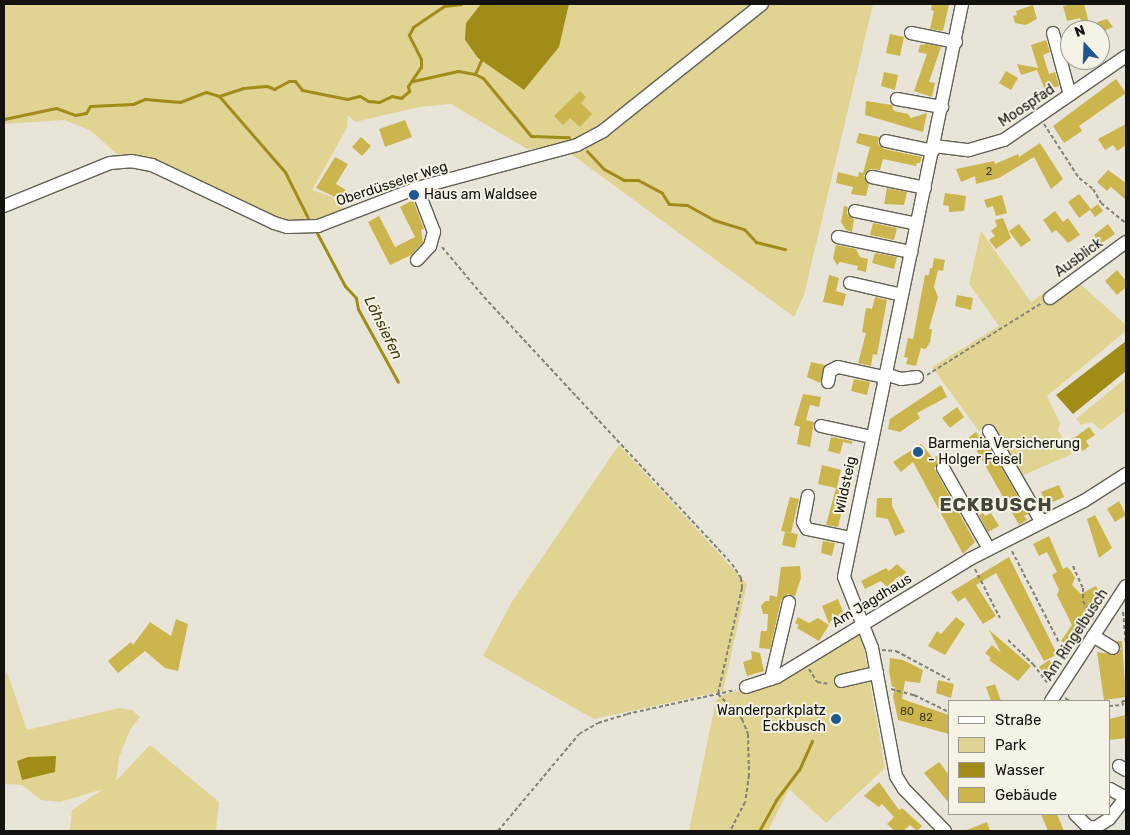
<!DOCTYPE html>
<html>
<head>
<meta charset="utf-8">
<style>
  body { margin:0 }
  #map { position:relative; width:1130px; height:835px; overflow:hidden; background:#e8e5d8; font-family:Rubik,sans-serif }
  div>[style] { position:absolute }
  .green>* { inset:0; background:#e1d391 }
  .water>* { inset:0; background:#a28c18 }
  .stream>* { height:3px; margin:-1.5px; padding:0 1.5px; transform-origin:1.5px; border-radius:1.5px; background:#a28c18 }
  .building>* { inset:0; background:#cbb54c }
  .path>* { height:2px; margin-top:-1px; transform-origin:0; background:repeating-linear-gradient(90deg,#828077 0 4px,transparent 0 6.5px) }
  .roads { filter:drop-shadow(1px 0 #626054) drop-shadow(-1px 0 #626054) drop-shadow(0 1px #626054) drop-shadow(0 -1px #626054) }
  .minor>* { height:12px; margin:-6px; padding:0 6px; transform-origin:6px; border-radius:6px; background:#fff }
  .dots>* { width:14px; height:14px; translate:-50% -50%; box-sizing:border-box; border:2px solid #f5f3e5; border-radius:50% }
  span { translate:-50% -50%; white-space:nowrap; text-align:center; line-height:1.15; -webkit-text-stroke:4px #f5f3e5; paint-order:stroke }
  .number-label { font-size:11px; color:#413b1e }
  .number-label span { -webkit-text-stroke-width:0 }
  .street-label { font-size:14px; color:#13120e }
  .poi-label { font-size:14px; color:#13120e }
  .left { translate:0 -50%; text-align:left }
  .right { translate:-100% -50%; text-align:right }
  .water-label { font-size:15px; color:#42390c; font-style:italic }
  .district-label { font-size:19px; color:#47453a; font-weight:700; letter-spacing:1px }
  .frame { position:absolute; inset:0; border:5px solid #13120e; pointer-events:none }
  .legend { position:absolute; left:948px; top:700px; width:162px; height:115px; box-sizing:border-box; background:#f5f3e5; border:1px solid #9b998f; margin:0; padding:6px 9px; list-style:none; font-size:15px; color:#13120e }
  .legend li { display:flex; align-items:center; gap:10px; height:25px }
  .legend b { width:25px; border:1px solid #9b998f }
  .north { position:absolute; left:1060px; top:20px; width:50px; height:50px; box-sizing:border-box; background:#f5f3e5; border:1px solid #9b998f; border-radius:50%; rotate:340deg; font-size:14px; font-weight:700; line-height:20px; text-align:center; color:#13120e }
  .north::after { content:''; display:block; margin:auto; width:18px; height:22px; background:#1d5990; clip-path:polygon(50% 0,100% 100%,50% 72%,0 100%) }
</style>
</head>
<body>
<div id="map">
  <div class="green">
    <i style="clip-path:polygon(4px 4px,481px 4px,465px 40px,478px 58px,524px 90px,559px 47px,569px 4px,873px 4px,804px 295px,794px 317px,560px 146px,527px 149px,451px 104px,419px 107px,355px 122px,348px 115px,347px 128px,312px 190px,332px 197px,345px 211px,315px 222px,289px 223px,162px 165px,118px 155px,90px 130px,64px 120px,4px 124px)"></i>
    <i style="clip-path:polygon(981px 231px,1031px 302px,1070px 275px,1126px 325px,1126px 331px,1047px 396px,1060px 423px,1058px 430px,1072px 454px,1019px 477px,992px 423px,979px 431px,932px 367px,999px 326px,969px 284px)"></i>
    <i style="clip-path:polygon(1126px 378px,1126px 411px,1101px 430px,1092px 422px,1081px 425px,1076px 419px)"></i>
    <i style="clip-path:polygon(619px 445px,747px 584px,723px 691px,594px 719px,483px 656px,511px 603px)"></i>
    <i style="clip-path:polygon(856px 632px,862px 637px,885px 768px,826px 823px,789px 789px,768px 831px,689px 831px,716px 700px,723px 695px,779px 679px)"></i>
    <i style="clip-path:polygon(7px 672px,27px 730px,119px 708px,132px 710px,140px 717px,131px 728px,119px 757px,116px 781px,150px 745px,219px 802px,216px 831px,70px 831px,72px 810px,103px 789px,60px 802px,41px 800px,22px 785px,4px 784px,4px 673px)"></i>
  </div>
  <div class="water">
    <i style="clip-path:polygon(481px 4px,569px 4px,559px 47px,524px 90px,478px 58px,465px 40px,466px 23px)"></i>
    <i style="clip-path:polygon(1126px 341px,1126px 371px,1073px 414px,1056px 395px)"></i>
    <i style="clip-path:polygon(56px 756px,55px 772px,22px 780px,17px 761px,28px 757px)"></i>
  </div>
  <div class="stream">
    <i style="left:475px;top:74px;width:9px;rotate:27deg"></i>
    <i style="left:483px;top:78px;width:75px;rotate:50.4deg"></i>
    <i style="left:531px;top:136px;width:38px;rotate:2deg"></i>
    <i style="left:413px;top:81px;width:46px;rotate:-12.5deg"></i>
    <i style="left:458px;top:71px;width:17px;rotate:10deg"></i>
    <i style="left:475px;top:74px;width:17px;rotate:-66deg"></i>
    <i style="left:219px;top:96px;width:101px;rotate:49deg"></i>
    <i style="left:285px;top:172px;width:51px;rotate:63.4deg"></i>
    <i style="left:4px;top:119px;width:53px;rotate:-11.9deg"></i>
    <i style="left:56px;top:108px;width:20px;rotate:20deg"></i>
    <i style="left:75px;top:115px;width:11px;rotate:-10deg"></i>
    <i style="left:86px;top:113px;width:8px;rotate:-60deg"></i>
    <i style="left:90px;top:106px;width:43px;rotate:-2.7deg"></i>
    <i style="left:133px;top:104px;width:13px;rotate:-23deg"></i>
    <i style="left:145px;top:99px;width:35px;rotate:5deg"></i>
    <i style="left:180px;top:102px;width:28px;rotate:-21deg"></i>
    <i style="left:206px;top:92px;width:14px;rotate:17deg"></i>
    <i style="left:219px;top:96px;width:25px;rotate:-18deg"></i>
    <i style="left:243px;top:88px;width:24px;rotate:-5deg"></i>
    <i style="left:267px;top:86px;width:8px;rotate:23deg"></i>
    <i style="left:274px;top:89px;width:17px;rotate:-28deg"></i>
    <i style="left:289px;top:81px;width:6px"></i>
    <i style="left:295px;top:81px;width:11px;rotate:52deg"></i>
    <i style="left:302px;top:90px;width:46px;rotate:11.3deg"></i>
    <i style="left:347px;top:99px;width:13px;rotate:-13deg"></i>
    <i style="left:360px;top:96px;width:9px;rotate:32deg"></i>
    <i style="left:368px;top:101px;width:11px;rotate:5deg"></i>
    <i style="left:379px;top:102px;width:14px;rotate:-25deg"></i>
    <i style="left:392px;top:96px;width:9px;rotate:13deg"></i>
    <i style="left:401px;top:98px;width:11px;rotate:-41deg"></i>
    <i style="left:409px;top:91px;width:5px;rotate:-101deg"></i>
    <i style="left:408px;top:86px;width:23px;rotate:-56deg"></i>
    <i style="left:421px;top:67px;width:8px;rotate:-90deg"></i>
    <i style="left:421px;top:59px;width:27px;rotate:-117deg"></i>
    <i style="left:409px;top:35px;width:9px;rotate:-63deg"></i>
    <i style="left:413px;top:27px;width:37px;rotate:-34deg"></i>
    <i style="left:444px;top:6px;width:17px;rotate:-7deg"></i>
    <i style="left:587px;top:151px;width:25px;rotate:47deg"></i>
    <i style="left:604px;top:169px;width:23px;rotate:29deg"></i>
    <i style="left:624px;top:180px;width:14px"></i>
    <i style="left:638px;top:180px;width:27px;rotate:28deg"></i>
    <i style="left:662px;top:193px;width:13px;rotate:58deg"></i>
    <i style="left:669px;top:204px;width:18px;rotate:3deg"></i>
    <i style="left:687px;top:205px;width:31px;rotate:29deg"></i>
    <i style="left:714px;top:220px;width:31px;rotate:17deg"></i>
    <i style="left:744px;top:229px;width:18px;rotate:47deg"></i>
    <i style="left:756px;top:242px;width:30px;rotate:14deg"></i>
    <i style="left:317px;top:233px;width:60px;rotate:62.2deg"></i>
    <i style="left:345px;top:286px;width:16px;rotate:47deg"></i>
    <i style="left:356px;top:298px;width:11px;rotate:80deg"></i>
    <i style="left:358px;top:309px;width:83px;rotate:61.3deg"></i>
    <i style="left:759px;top:831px;width:35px;rotate:-61deg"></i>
    <i style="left:776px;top:800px;width:38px;rotate:-53deg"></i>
    <i style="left:799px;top:770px;width:32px;rotate:-66deg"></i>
  </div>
  <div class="building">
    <i style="clip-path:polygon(932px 4px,949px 4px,943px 31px,930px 29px,934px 11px,931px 10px)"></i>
    <i style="clip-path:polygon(1073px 4px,1084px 4px,1089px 23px,1082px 25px,1080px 18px,1067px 21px,1063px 6px)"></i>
    <i style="clip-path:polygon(1033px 5px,1037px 19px,1026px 25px,1015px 23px,1013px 16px,1017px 15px,1016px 11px)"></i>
    <i style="clip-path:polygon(1107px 19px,1113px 27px,1101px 32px,1097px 22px)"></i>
    <i style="clip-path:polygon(890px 34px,904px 37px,900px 56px,886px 53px)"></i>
    <i style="clip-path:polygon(1046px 40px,1050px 52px,1043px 55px,1049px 74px,1055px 72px,1059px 86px,1045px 90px,1037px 70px,1021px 75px,1017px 64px,1038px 68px,1031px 45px)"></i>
    <i style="clip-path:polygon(927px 44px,941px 47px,929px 82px,935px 83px,932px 97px,914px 91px,927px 54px,918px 52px,920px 45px)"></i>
    <i style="clip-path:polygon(1006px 71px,1018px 78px,1011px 90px,999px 83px)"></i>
    <i style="clip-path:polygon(884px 72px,898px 75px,895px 90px,881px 86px)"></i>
    <i style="clip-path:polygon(1116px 79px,1126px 93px,1079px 126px,1082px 131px,1064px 143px,1053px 126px)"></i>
    <i style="clip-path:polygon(580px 91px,586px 97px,581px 103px,592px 114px,580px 127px,570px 118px,563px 125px,554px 116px)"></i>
    <i style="clip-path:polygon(866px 101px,892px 105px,894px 111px,908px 114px,911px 118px,927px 113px,923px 132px,865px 115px)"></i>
    <i style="clip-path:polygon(405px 120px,412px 137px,385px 147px,379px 129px)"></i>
    <i style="clip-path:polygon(1126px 124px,1126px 145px,1117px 151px,1113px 145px,1105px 150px,1098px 139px)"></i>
    <i style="clip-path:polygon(859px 133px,879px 137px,878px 144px,884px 149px,922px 157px,920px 163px,917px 163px,916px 166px,883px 159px,880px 170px,870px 169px,864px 175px,869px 184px,866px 196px,851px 194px,853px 187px,836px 183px,838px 172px,858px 177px,859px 172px,863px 173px,870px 147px,856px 143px)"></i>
    <i style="clip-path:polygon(361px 137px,371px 146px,362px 156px,352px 147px)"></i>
    <i style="clip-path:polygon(1040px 143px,1063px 179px,1051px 189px,1034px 157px,999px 178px,976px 184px,975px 176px,961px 182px,956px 169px,994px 161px,995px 164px,1018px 154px,1019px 157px)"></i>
    <i style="clip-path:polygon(335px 157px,348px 164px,336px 184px,346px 190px,341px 200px,316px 188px)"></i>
    <i style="clip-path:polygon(1108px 170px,1126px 183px,1126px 200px,1111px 187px,1107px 191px,1097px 182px)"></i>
    <i style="clip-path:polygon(887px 188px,907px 192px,904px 205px,884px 204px)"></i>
    <i style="clip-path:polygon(945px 193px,966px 196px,964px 211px,949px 212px,949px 206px,943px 205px)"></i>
    <i style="clip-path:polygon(1079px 194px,1091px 209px,1079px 218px,1068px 202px)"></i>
    <i style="clip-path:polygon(1002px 195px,1007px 213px,996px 216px,993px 206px,987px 208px,984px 200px)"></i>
    <i style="clip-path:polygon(413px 200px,424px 229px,421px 230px,423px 242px,411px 255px,390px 265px,368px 222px,379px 216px,395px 247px,415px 237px,400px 207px)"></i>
    <i style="clip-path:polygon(1098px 204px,1103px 211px,1095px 217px,1090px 210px)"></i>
    <i style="clip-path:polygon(844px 206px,848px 207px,847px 214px,854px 219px,852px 232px,846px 230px,841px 222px)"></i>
    <i style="clip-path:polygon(1055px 211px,1063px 222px,1068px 218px,1080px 235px,1068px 243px,1056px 230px,1052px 233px,1043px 220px)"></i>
    <i style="clip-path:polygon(1003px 218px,1011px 238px,996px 249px,989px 240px,995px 236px,991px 231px,997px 226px,995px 220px)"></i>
    <i style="clip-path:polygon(873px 223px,897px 228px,894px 240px,870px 235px)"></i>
    <i style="clip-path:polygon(1019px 224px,1031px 240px,1021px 247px,1009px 231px)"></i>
    <i style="clip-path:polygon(1108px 224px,1115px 234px,1100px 244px,1094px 235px)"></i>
    <i style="clip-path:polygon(836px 245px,856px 249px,860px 257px,868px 259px,866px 272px,857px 270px,858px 266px,840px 262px,837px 265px,833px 258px)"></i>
    <i style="clip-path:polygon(875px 253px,897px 257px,894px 269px,872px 263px)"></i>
    <i style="clip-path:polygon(934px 258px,945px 260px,943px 271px,932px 269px)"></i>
    <i style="clip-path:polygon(930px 268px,938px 270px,934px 287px,938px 297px,929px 329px,932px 329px,930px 342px,926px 349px,921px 348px,916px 366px,906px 364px,908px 358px,904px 357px,908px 338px,913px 339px,925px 275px,929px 275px)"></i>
    <i style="clip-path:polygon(1117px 270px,1126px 281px,1126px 287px,1117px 295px,1105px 281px)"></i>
    <i style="clip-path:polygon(829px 275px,839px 278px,836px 291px,846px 294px,843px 306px,823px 302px)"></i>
    <i style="clip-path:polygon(957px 295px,973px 298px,971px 310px,955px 306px)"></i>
    <i style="clip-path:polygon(875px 297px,887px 300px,877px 355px,873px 354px,871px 366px,858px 363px,866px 333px,862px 332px,866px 308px,872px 309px)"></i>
    <i style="clip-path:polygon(811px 362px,825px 365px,820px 383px,807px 377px)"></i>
    <i style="clip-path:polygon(854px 379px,870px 382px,867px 395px,851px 391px)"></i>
    <i style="clip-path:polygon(941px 385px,947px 397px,917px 413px,920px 418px,900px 432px,888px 429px,890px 419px)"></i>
    <i style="clip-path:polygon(803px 394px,821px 397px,819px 407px,810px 405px,806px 420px,814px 422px,810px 447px,797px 444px,800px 427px,794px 425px)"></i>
    <i style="clip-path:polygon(957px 407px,964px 417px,950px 428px,942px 418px)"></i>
    <i style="clip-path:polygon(1089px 427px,1095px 435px,1086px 441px,1089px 446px,1083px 451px,1071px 440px)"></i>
    <i style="clip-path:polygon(976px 432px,979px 436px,982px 434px,1028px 514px,1024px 516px,1027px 520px,1019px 525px,969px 437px)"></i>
    <i style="clip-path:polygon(831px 437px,852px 441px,852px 444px,843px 442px,840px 454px,828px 451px)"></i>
    <i style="clip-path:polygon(921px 444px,933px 458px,939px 455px,942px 460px,934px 468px,975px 542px,963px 554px,913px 462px,901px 472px,893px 462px)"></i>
    <i style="clip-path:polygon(822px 465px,841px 470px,837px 487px,847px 489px,838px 527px,826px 525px,836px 488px,818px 484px)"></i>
    <i style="clip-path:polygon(1059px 485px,1064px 497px,1046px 505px,1041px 492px)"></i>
    <i style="clip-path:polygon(790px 497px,799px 499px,791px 533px,781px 531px)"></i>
    <i style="clip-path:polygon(877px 498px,892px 498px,892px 506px,905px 532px,895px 536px,888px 519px,876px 517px)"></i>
    <i style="clip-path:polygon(1119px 501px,1126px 515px,1115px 522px,1107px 509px)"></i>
    <i style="clip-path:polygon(983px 513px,985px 516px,991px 513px,999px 526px,988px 532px,979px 515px)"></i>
    <i style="clip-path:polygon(1095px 515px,1112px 548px,1099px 558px,1087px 519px)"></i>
    <i style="clip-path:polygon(785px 532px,798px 534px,795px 548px,782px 545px)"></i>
    <i style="clip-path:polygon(1049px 536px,1063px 569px,1067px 567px,1071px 571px,1075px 578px,1072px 585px,1081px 594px,1096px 586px,1100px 594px,1087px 610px,1068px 645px,1061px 641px,1072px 625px,1057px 595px,1059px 590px,1052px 575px,1057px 572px,1047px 552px,1039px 556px,1033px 544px)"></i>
    <i style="clip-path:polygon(823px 541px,835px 543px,832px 556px,821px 553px)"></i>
    <i style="clip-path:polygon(1009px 557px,1055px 650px,1056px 655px,1044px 661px,996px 573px,976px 585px,996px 616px,983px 624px,965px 597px,958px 602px,951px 592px)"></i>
    <i style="clip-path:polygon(897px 564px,906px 572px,901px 577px,899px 576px,887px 587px,881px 581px,865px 589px,861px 581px,886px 568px,889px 571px)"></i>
    <i style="clip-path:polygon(800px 566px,801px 578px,795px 596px,787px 594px,781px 600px,770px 649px,759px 648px,761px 631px,767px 631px,768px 614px,763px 614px,761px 606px,765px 601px,769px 601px,770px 595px,777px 597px,781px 567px)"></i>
    <i style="clip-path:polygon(838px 599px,847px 622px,839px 626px,835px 615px,829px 624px,822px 606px)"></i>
    <i style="clip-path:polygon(798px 617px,809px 623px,818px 618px,829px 625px,819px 641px,797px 628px,799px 625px,795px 623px)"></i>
    <i style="clip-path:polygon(956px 617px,965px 624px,945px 655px,928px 646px,937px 631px,941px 634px)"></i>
    <i style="clip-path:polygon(176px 619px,188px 624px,178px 671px,165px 668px,145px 651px,118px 673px,108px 661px,131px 642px,133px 645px,150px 622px,171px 636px)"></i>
    <i style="clip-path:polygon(989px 630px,1031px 666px,1018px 681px,989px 660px,991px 658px,985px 653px,992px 645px,1001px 653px)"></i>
    <i style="clip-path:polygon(1117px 641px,1122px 641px,1126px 697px,1104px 700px,1097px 652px,1116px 655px,1121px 649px)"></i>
    <i style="clip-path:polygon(751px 651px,760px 653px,764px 671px,747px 676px,743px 662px,752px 659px)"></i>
    <i style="clip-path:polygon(890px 658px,903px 660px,923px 670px,920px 683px,905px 681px,902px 699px,949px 715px,949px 734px,898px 720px,893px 696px,895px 687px,892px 687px,889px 671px)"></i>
    <i style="clip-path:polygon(1049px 660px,1054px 666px,1045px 675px,1039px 667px)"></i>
    <i style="clip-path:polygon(938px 680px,954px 684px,951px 698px,936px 693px)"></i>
    <i style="clip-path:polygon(995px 684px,1001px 701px,991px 701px,986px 687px)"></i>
    <i style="clip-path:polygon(1126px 715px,1126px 738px,1109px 740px,1109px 719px)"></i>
    <i style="clip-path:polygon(939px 762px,949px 775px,949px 803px,924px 773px)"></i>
    <i style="clip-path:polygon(879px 782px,899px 810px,902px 808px,922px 826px,917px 831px,910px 825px,903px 831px,895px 831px,887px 824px,894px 817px,882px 804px,879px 807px,864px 796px)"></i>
    <i style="clip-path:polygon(1041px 814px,1057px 814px,1064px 831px,1048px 831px)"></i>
    <i style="clip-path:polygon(987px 822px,990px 831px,964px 831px)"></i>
  </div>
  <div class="path">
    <i style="left:1044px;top:124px;width:64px;rotate:57.1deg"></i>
    <i style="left:1079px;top:178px;width:18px;rotate:38deg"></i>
    <i style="left:1093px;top:189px;width:16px;rotate:60deg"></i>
    <i style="left:1101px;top:203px;width:32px;rotate:39deg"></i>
    <i style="left:442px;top:247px;width:65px;rotate:50deg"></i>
    <i style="left:484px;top:297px;width:364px;rotate:47.1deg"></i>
    <i style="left:732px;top:564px;width:17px;rotate:57deg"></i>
    <i style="left:741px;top:578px;width:10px;rotate:84deg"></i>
    <i style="left:742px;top:588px;width:109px;rotate:102.8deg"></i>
    <i style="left:718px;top:694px;width:35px;rotate:46deg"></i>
    <i style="left:742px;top:719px;width:16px;rotate:68deg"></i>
    <i style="left:748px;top:734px;width:41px;rotate:88.6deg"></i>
    <i style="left:749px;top:775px;width:27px;rotate:98deg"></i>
    <i style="left:745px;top:802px;width:33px;rotate:117deg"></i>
    <i style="left:927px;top:375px;width:136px;rotate:-32.1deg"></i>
    <i style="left:1012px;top:551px;width:120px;rotate:62.8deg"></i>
    <i style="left:1073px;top:566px;width:24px;rotate:66deg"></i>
    <i style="left:1083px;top:588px;width:13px;rotate:90deg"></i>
    <i style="left:1083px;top:601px;width:21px;rotate:61deg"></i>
    <i style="left:975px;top:569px;width:55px;rotate:63deg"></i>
    <i style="left:1123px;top:612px;width:32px;rotate:85deg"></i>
    <i style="left:1008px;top:640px;width:35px;rotate:44deg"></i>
    <i style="left:1033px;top:664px;width:25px;rotate:53deg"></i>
    <i style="left:882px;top:650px;width:14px;rotate:4deg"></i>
    <i style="left:896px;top:651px;width:61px;rotate:28.2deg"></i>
    <i style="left:809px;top:669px;width:15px;rotate:58deg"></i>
    <i style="left:817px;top:682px;width:13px;rotate:9deg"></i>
    <i style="left:891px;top:689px;width:24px;rotate:15deg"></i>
    <i style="left:914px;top:695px;width:39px;rotate:26deg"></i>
    <i style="left:1065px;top:698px;width:6px;rotate:31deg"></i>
    <i style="left:1109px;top:706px;width:14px;rotate:-4deg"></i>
    <i style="left:1123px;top:705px;width:4px;rotate:-104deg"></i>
    <i style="left:1122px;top:701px;width:4px"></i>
    <i style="left:498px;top:831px;width:126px;rotate:-50.1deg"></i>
    <i style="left:579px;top:734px;width:22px;rotate:-30deg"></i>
    <i style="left:598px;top:723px;width:30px;rotate:-17deg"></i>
    <i style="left:627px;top:714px;width:111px;rotate:-12.5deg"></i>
  </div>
  <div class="roads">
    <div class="minor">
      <i style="left:911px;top:33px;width:46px;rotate:11.3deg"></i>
      <i style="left:1053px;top:33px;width:64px;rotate:74.7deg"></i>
      <i style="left:897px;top:99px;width:46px;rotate:10.1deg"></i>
      <i style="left:886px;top:141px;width:48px;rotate:12deg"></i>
      <i style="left:934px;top:146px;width:35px;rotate:7deg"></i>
      <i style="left:969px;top:150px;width:36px;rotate:-16deg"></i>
      <i style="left:1004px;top:140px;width:148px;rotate:-34.5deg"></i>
      <i style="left:872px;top:177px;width:54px;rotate:11.7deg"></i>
      <i style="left:4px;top:206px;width:114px;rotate:-22.1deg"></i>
      <i style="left:110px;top:163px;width:21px;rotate:-5deg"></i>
      <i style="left:131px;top:161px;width:21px;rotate:11deg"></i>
      <i style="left:152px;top:165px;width:135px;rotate:25.4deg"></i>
      <i style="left:274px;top:223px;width:14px;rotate:17deg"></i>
      <i style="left:287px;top:227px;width:31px;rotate:-2deg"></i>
      <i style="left:318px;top:226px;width:106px;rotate:-21deg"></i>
      <i style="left:417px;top:188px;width:166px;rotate:-15deg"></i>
      <i style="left:577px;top:145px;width:30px;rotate:-28deg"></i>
      <i style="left:603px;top:131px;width:203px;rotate:-38.6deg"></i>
      <i style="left:855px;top:211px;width:63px;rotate:11.8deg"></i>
      <i style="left:838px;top:237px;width:75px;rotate:11.6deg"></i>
      <i style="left:417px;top:260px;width:19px;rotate:-47deg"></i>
      <i style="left:430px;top:246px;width:15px;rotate:-74deg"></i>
      <i style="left:434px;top:232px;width:47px;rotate:-111.1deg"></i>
      <i style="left:850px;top:283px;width:53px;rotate:13deg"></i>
      <i style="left:1050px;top:298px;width:94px;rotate:-36.4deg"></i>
      <i style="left:885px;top:374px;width:17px;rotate:17deg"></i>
      <i style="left:901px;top:379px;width:16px;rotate:-7deg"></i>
      <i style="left:828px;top:382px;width:11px;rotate:-80deg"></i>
      <i style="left:830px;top:371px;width:9px;rotate:-27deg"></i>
      <i style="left:838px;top:367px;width:47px;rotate:12.3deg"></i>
      <i style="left:821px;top:426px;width:51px;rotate:12.4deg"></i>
      <i style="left:989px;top:431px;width:104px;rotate:60deg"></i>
      <i style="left:943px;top:468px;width:93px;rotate:60.4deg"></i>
      <i style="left:808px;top:496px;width:26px;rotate:101deg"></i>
      <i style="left:803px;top:522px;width:8px;rotate:60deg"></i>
      <i style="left:807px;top:529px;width:44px;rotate:11.8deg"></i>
      <i style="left:1093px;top:636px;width:23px;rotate:31deg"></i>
      <i style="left:771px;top:679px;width:79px;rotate:-76.8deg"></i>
      <i style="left:841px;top:681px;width:37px;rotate:-13deg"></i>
      <i style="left:746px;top:687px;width:33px;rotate:-18deg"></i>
      <i style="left:777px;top:677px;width:226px;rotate:-31.4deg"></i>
      <i style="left:970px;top:559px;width:128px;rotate:-27deg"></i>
      <i style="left:1084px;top:501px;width:50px;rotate:-32.7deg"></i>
      <i style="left:1051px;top:701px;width:137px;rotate:-56.9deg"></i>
      <i style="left:1119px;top:766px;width:8px;rotate:30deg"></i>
      <i style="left:1110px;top:789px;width:18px;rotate:29deg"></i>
      <i style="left:1075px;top:814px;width:17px;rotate:45deg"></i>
      <i style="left:1087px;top:826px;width:8px;rotate:14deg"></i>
      <i style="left:1095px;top:828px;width:17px;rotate:-33deg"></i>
      <i style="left:1109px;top:819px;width:28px;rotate:-52deg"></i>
      <i style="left:945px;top:831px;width:59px;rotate:-134.3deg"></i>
      <i style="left:904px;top:789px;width:15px;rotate:-122deg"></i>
      <i style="left:896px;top:776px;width:130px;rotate:-100.6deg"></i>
      <i style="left:872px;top:648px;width:76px;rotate:-111.5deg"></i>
      <i style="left:844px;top:577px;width:585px;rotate:-78.36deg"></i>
    </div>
  </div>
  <div class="dots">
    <i style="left:414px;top:195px;background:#1d5990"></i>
    <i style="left:918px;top:452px;background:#1d5990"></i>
    <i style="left:836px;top:719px;background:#1d5990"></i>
  </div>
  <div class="number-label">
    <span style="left:989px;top:172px">2</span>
    <span style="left:907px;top:712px">80</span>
    <span style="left:926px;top:718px">82</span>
  </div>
  <div class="street-label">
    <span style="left:1027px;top:106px;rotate:-34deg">Moospfad</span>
    <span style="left:392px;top:184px;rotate:-18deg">Oberdüsseler Weg</span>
    <span style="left:1079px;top:258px;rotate:-36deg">Ausblick</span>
    <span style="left:846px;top:485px;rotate:-78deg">Wildsteig</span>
    <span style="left:872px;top:601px;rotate:-31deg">Am Jagdhaus</span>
    <span style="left:1076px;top:635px;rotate:-57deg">Am Ringelbusch</span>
  </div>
  <div class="poi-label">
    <span class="left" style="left:424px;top:195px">Haus am Waldsee</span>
    <span class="left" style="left:928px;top:452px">Barmenia Versicherung<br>- Holger Feisel</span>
    <span class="right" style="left:826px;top:719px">Wanderparkplatz<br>Eckbusch</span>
  </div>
  <div class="water-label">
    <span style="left:383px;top:328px;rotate:64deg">Löhsiefen</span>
  </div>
  <div class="district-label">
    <span style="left:996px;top:505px">ECKBUSCH</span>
  </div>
  <div class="frame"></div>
  <ul class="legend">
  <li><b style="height:6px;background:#fff"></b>Straße</li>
  <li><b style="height:14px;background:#e1d391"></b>Park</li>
  <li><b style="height:14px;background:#a28c18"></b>Wasser</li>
  <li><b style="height:14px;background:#cbb54c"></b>Gebäude</li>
  </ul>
  <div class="north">N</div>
</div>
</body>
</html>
